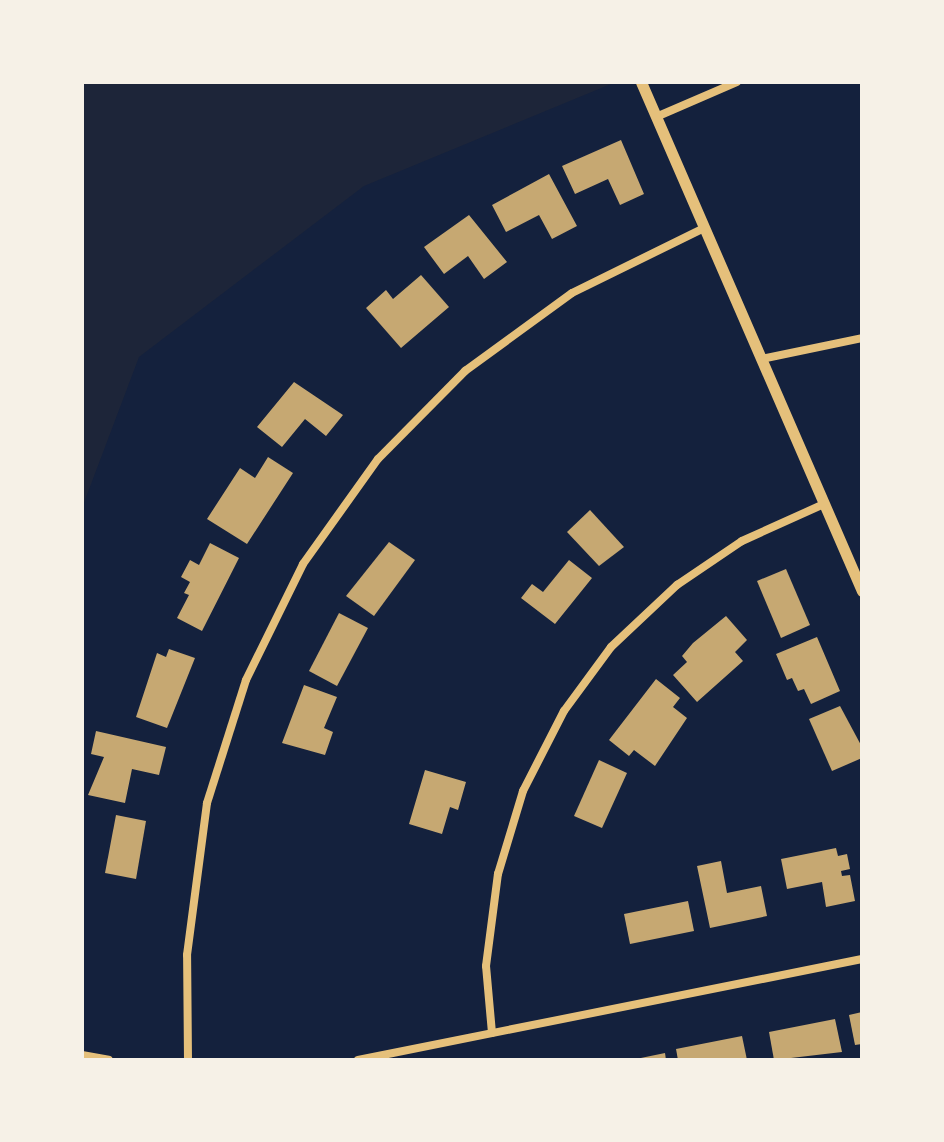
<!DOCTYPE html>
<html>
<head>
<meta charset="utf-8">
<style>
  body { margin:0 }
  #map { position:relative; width:944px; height:1142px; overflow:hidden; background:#14213d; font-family:"Asap Condensed",sans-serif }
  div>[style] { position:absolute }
  .green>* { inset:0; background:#1d2539 }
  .building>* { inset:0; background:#c6a872 }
  .minor>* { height:8px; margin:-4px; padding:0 4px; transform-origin:4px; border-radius:4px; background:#e5c07b }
  .tertiary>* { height:11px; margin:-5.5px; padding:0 5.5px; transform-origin:5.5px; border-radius:5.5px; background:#e5c07b }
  span { translate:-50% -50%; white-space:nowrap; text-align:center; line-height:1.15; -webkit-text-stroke:8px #f6f1e7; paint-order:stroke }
  .frame { position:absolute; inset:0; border:84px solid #f6f1e7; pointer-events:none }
</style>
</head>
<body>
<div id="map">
  <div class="green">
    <i style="clip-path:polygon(82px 82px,611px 82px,611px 84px,364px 186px,139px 357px,82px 508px)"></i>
  </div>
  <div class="building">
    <i style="clip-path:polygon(621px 140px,644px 194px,620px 205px,608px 179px,575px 194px,562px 166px)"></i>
    <i style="clip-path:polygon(549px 174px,577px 226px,552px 239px,539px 215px,506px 232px,492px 205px)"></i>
    <i style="clip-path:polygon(469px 215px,507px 262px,484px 279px,468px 256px,444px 274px,424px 247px)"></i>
    <i style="clip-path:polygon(421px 275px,449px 307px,401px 348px,366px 308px,386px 290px,393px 299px)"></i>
    <i style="clip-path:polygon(294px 382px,343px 415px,326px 436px,305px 419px,282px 447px,257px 427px)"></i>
    <i style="clip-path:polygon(268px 457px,293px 473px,247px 544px,207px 519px,240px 468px,255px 478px)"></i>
    <i style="clip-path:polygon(590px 510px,624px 547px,599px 566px,567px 532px)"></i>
    <i style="clip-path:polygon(389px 542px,415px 560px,374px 616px,346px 596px)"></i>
    <i style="clip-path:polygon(210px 543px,239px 558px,202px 631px,177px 618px,189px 595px,184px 593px,190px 582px,181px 577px,190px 560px,199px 565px)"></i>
    <i style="clip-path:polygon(569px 560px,592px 578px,555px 624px,521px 598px,532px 584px,543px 592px)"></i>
    <i style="clip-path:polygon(786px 569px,810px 625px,781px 638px,757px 581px)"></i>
    <i style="clip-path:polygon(339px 613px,368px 628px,337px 686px,309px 671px)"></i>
    <i style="clip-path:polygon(726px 616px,747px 640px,735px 652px,743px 661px,697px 702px,673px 675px,687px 662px,682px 656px,693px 643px)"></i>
    <i style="clip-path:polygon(817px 637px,840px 691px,811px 704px,804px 689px,798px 691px,792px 678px,787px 680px,776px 654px)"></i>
    <i style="clip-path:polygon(169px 649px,195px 658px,167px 728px,136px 717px,157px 653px,166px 657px)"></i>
    <i style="clip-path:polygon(656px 679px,680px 698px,673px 707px,687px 718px,655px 766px,634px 750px,629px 756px,609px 740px)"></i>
    <i style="clip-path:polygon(304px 685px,337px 697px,324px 728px,333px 732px,325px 755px,282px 743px)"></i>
    <i style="clip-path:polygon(840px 706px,862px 747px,862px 758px,832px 771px,809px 719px)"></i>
    <i style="clip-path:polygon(96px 731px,166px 747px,159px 775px,132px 769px,125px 803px,88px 795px,104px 757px,91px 754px)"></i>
    <i style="clip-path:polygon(599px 760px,627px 773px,602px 828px,574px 816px)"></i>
    <i style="clip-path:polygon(425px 770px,466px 782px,458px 810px,450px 807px,442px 834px,409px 824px)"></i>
    <i style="clip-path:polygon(116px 815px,146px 821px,136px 879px,105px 873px)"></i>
    <i style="clip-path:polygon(836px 848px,838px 856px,847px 854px,850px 869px,841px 871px,842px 876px,850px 875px,855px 901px,826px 907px,822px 882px,787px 889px,781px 859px)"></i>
    <i style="clip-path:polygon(721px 861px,727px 893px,761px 886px,767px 916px,710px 928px,697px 866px)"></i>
    <i style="clip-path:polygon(688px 901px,694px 931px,630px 944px,624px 914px)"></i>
    <i style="clip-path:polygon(862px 1012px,862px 1044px,855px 1045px,849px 1015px)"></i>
    <i style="clip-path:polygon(835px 1019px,842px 1052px,774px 1060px,769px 1032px)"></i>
    <i style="clip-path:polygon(742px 1036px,747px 1060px,678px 1060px,676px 1049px)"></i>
    <i style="clip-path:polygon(665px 1053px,666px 1060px,636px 1060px,636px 1059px)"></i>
  </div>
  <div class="minor">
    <i style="left:656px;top:117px;width:88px;rotate:-23.4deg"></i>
    <i style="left:761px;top:359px;width:103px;rotate:-11.7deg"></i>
    <i style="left:492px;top:1033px;width:67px;rotate:-95.1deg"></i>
    <i style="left:486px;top:966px;width:93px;rotate:-82.6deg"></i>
    <i style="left:498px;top:874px;width:87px;rotate:-73.2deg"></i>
    <i style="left:523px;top:791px;width:90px;rotate:-62.9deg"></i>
    <i style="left:564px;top:711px;width:79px;rotate:-53.7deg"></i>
    <i style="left:611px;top:647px;width:91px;rotate:-43.2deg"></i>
    <i style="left:677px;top:585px;width:78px;rotate:-34.1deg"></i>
    <i style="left:742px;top:541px;width:90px;rotate:-24.3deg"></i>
    <i style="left:82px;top:1055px;width:27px;rotate:10deg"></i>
    <i style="left:188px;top:1060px;width:105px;rotate:-90.5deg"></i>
    <i style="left:187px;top:955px;width:153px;rotate:-82.5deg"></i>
    <i style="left:207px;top:803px;width:129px;rotate:-72.4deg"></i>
    <i style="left:246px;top:680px;width:129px;rotate:-63.8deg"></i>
    <i style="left:303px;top:564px;width:129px;rotate:-54.5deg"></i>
    <i style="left:378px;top:459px;width:124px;rotate:-45.3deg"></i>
    <i style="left:465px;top:371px;width:132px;rotate:-36.1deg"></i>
    <i style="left:572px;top:293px;width:147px;rotate:-26.2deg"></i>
    <i style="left:358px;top:1060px;width:514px;rotate:-11.33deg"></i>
  </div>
  <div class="tertiary">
    <i style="left:641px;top:82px;width:555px;rotate:66.53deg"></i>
  </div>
  <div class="frame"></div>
</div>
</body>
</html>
